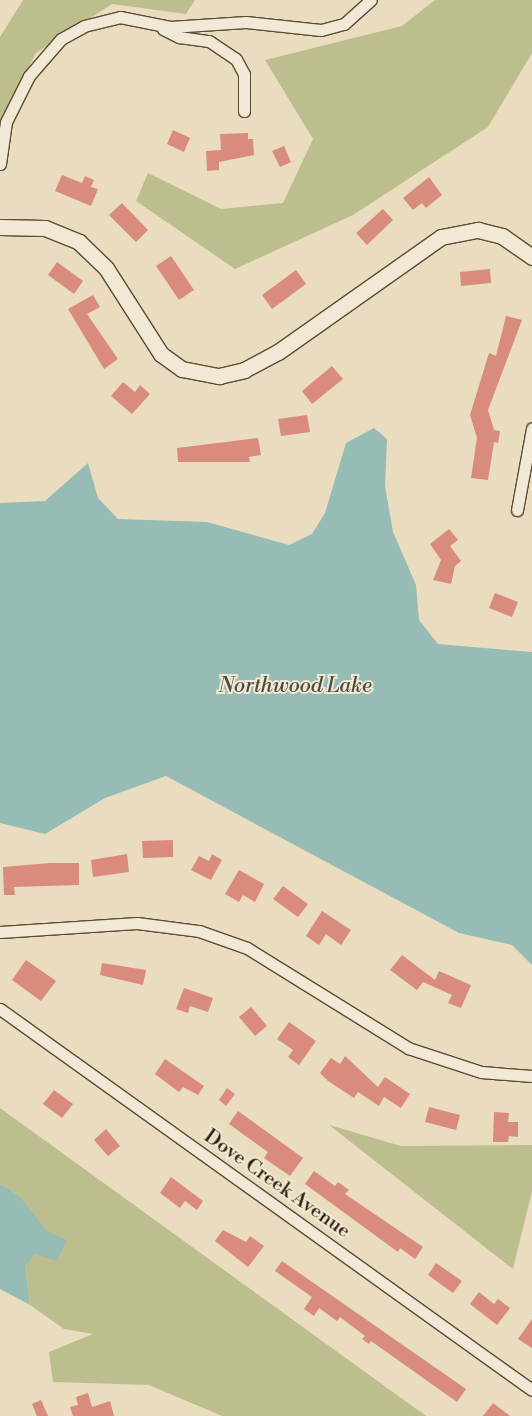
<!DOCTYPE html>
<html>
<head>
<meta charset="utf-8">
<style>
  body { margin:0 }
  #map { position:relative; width:532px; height:1416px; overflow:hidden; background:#e9dcbf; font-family:"Libre Bodoni",serif }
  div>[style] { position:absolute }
  .green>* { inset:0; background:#bdbe8e }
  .water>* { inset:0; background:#97bbb5 }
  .building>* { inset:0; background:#d98c7d }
  .roads { filter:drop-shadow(1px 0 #5b4c34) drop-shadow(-1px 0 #5b4c34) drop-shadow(0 1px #5b4c34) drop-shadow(0 -1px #5b4c34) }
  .minor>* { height:11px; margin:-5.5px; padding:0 5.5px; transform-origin:5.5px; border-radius:5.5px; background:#f1e8d5 }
  .tertiary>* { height:15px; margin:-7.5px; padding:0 7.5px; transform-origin:7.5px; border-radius:7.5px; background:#f1e8d5 }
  span { translate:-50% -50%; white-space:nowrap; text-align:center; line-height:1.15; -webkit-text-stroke:4px #f1e8d5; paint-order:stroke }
  .street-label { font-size:20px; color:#2c1c06 }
  .water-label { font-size:21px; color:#4c4c3b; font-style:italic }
</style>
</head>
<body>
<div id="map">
  <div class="green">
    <i style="clip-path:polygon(23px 0,195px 0,186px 14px,112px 4px,36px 53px,0 120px,0 37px)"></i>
    <i style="clip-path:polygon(435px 0,532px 0,532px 53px,488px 127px,353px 215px,235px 269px,136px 201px,148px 173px,221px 209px,283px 203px,313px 139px,265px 60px,402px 26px)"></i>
    <i style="clip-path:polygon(0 1108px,426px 1416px,222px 1416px,149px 1385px,53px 1382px,49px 1352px,93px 1334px,64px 1329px,30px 1305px,25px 1266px,47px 1232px,20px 1196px,0 1184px)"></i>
    <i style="clip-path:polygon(329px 1125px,401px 1146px,532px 1145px,532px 1191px,513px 1269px)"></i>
  </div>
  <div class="water">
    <i style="clip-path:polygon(374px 428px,387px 439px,385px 486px,393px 532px,416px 585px,419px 620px,438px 644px,532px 652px,532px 965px,512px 945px,459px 933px,166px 776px,105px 798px,45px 834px,0 823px,0 503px,45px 501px,88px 463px,98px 498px,118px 519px,207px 522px,289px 545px,312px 534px,325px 513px,346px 443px)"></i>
    <i style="clip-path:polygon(0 1184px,20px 1196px,47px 1231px,67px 1240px,57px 1261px,35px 1254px,25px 1266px,30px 1305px,0 1289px)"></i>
  </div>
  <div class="building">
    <i style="clip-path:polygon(173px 130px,190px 138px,184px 152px,167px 144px)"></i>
    <i style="clip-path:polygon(248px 133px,248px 139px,253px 139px,254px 155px,219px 162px,219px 170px,207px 171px,206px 151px,221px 150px,220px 134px)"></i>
    <i style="clip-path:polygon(284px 146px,291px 162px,280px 167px,272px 151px)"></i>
    <i style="clip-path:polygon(62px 175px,82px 183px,85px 176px,94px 180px,91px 187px,98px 189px,91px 206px,55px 191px)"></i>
    <i style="clip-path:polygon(429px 177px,442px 195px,426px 208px,422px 203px,413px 210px,403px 198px)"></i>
    <i style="clip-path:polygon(122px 203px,148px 230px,136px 242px,109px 215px)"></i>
    <i style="clip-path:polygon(383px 209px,393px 220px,367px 245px,356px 233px)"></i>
    <i style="clip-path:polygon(171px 256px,194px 290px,179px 300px,156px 266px)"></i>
    <i style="clip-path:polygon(57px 262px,83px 281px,74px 294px,48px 275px)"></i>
    <i style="clip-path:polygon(490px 269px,491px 283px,461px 286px,460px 272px)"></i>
    <i style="clip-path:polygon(296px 270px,306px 284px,272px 309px,262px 295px)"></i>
    <i style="clip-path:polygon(93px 295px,100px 307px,87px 314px,118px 359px,104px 369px,68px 309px)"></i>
    <i style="clip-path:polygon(506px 316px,522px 320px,488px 410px,494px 430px,500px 431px,498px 443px,494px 442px,488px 480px,471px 478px,477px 438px,470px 415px,489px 353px,496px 356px)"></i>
    <i style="clip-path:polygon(332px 366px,343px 379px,312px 404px,302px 391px)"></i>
    <i style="clip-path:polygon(123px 382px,135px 392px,140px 385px,150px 394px,132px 414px,111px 396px)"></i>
    <i style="clip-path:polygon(307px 415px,310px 432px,281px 436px,278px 419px)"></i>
    <i style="clip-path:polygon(258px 438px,261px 455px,249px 457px,250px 462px,178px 462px,177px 448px)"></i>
    <i style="clip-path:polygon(449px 529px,458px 540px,450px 546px,461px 561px,455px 566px,451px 584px,433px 580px,441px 560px,430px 544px)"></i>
    <i style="clip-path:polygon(495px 593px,518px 602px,512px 617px,489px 608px)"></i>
    <i style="clip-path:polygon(173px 840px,173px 857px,143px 858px,142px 841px)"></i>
    <i style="clip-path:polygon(127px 854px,129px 872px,93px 877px,91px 860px)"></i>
    <i style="clip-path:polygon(212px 854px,222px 860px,211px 880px,191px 870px,199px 856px,209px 861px)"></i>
    <i style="clip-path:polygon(50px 863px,79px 863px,79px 885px,14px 887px,15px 895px,4px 895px,3px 867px)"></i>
    <i style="clip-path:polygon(239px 870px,264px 884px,255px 902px,243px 895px,239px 902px,225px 894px)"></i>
    <i style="clip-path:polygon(283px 886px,308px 904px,298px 917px,273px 899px)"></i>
    <i style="clip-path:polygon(322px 911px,351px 930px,341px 945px,326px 934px,319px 945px,306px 936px)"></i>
    <i style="clip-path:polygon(402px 955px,435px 980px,439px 971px,471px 985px,461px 1008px,448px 1003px,452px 995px,423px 982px,417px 990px,390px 970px)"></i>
    <i style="clip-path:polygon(26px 960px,56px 981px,41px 1001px,12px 980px)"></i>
    <i style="clip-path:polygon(102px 963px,146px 970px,143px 985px,100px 975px)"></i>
    <i style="clip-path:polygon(184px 988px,213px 998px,208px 1012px,190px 1006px,188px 1013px,176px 1009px)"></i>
    <i style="clip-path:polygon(251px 1007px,267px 1026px,255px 1036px,239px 1017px)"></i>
    <i style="clip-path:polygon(289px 1022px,316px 1041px,299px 1065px,288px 1057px,293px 1050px,277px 1039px)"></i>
    <i style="clip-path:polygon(345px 1056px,378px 1087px,385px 1077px,410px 1094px,401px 1108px,384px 1097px,379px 1106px,358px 1092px,354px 1098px,328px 1081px,320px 1073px,331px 1058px,340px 1064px)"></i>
    <i style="clip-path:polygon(165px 1059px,204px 1086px,198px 1095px,183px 1087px,179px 1092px,155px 1074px)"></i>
    <i style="clip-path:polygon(227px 1088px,235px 1094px,226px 1106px,219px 1100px)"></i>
    <i style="clip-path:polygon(54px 1090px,73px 1104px,62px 1118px,43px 1104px)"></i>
    <i style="clip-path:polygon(429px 1107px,460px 1115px,456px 1130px,425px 1122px)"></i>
    <i style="clip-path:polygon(238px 1111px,303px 1158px,290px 1176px,264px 1158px,268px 1152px,229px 1124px)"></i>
    <i style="clip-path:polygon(494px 1112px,509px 1113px,508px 1122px,518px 1122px,518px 1137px,509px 1136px,508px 1142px,493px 1142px)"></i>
    <i style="clip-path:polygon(106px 1129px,120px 1146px,108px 1156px,94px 1140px)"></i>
    <i style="clip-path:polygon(314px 1171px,335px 1186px,338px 1182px,349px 1190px,345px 1194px,423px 1247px,415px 1259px,400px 1248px,398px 1252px,305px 1184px)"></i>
    <i style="clip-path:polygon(171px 1177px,203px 1201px,197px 1210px,185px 1201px,180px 1208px,160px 1193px)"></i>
    <i style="clip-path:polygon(223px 1230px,246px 1242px,250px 1236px,264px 1246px,248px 1267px,215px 1241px)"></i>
    <i style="clip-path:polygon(282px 1261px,466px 1389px,457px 1402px,371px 1341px,369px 1344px,362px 1339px,365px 1336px,340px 1317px,337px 1321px,319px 1308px,314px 1316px,304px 1309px,312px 1297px,275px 1271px)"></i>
    <i style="clip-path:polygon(436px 1263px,462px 1281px,453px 1293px,428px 1275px)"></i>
    <i style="clip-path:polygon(479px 1292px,494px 1304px,498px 1299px,510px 1308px,497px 1325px,470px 1304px)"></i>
    <i style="clip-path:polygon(532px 1319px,532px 1348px,518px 1339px)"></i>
    <i style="clip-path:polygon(88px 1393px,92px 1407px,110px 1401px,114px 1416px,73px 1416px,70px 1407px,78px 1405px,76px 1397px)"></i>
    <i style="clip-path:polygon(41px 1400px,48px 1416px,37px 1416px,32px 1404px)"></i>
    <i style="clip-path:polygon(493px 1403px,510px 1416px,483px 1416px)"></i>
  </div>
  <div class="roads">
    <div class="minor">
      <i style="left:163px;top:29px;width:18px;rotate:27deg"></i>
      <i style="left:179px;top:37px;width:30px;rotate:8deg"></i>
      <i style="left:209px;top:41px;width:32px;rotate:34deg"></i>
      <i style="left:236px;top:59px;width:17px;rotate:62deg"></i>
      <i style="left:244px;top:74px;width:37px;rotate:90deg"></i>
      <i style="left:0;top:164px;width:42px;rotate:-81.9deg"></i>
      <i style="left:6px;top:122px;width:51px;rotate:-63.4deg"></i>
      <i style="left:29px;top:76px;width:49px;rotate:-49.1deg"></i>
      <i style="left:61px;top:39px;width:26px;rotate:-29deg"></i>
      <i style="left:84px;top:26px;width:37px;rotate:-14deg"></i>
      <i style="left:120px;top:17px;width:51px;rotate:11.3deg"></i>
      <i style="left:170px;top:27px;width:76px;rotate:-3.8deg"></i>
      <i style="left:246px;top:22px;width:75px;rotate:6.1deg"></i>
      <i style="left:321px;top:30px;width:24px;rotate:-15deg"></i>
      <i style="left:344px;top:24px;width:36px;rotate:-42deg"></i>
      <i style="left:517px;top:510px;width:83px;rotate:-79.6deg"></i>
      <i style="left:0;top:932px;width:137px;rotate:-3.8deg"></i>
      <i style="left:137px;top:923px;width:63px;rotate:7.4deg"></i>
      <i style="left:199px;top:931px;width:51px;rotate:19.5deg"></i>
      <i style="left:247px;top:948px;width:190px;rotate:31.8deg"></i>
      <i style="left:408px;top:1048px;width:77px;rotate:18.2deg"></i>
      <i style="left:481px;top:1072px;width:51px;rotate:4.5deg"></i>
      <i style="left:0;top:1009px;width:654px;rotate:35.61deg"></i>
    </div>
    <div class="tertiary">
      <i style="left:0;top:227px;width:45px;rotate:1.3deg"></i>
      <i style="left:45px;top:228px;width:37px;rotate:22deg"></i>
      <i style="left:79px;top:242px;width:37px;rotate:44deg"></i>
      <i style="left:106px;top:268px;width:102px;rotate:57.4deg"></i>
      <i style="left:161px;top:354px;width:26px;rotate:36deg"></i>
      <i style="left:182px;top:369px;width:38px;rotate:11deg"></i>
      <i style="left:219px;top:376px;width:26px;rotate:-13deg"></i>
      <i style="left:244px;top:370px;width:38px;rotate:-28deg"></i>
      <i style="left:278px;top:352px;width:199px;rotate:-35.2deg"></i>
      <i style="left:441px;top:237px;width:38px;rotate:-11deg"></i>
      <i style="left:478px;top:230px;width:25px;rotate:14deg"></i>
      <i style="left:502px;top:236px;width:37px;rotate:35deg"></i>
    </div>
  </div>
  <div class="street-label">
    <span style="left:277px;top:1184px;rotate:35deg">Dove Creek Avenue</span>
  </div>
  <div class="water-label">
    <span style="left:295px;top:686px">Northwood Lake</span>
  </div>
</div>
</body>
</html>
